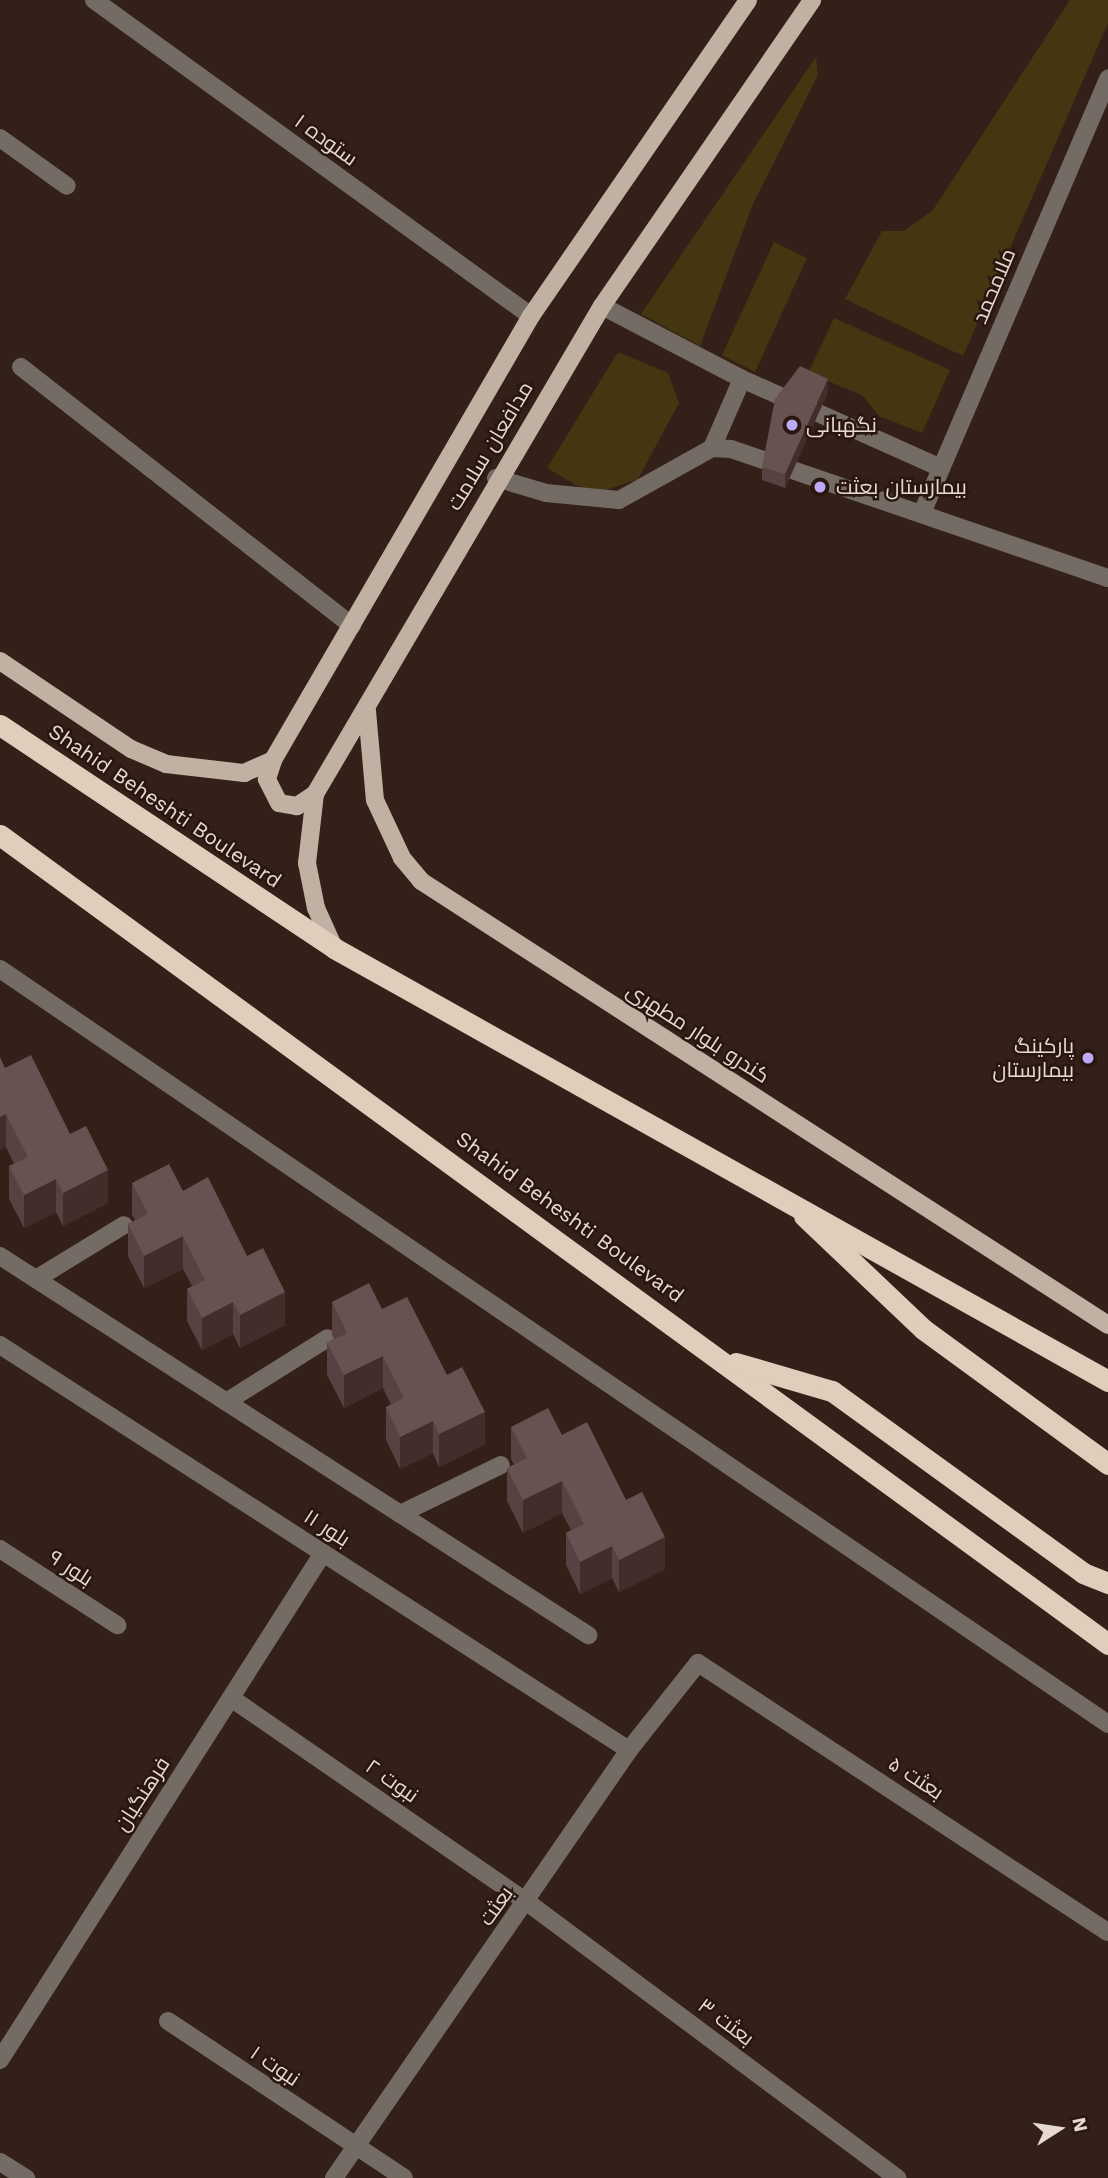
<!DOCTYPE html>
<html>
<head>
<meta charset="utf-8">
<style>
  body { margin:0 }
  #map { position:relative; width:1108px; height:2178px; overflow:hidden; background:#332018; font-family:"Work Sans",Cairo,sans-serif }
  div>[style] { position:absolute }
  .green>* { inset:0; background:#453612 }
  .minor>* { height:18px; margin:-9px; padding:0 9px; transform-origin:9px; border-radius:9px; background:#736b64 }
  .major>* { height:18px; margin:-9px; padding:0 9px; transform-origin:9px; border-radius:9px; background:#c1b1a2 }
  .highway>* { height:21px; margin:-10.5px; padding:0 10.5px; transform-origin:10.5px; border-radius:10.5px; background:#e1cdbb }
  .wall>* { inset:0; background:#584141 }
  .shaded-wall>* { inset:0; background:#432d2a }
  .building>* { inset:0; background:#675251 }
  .dots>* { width:19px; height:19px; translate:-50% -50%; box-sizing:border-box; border:4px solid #29170f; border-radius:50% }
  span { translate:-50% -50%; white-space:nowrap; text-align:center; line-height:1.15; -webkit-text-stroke:5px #29170f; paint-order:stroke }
  .street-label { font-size:21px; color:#e6d9d3 }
  .poi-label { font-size:21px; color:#e6d9d3 }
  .left { translate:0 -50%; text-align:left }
  .right { translate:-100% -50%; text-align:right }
  .north { position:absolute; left:1024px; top:2094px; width:70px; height:70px; -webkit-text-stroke:5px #29170f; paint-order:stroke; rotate:78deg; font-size:19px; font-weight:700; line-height:28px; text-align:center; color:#e6d9d3 }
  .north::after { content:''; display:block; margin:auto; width:24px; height:32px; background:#e6d9d3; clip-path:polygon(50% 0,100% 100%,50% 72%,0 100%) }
</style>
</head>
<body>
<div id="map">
  <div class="green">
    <i style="clip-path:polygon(1070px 0,1108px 0,1108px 23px,963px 356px,845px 299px,882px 231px,904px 231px,933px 210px)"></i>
    <i style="clip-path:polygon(816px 57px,818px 75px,753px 204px,700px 346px,641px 314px)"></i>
    <i style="clip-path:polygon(774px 242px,807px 258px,755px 372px,722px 355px)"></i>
    <i style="clip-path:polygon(834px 318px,950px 370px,922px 433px,879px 416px,862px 395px,808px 373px)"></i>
    <i style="clip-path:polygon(618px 352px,668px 373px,679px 403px,638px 479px,603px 491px,581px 488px,547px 468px)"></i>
  </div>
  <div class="minor">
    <i style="left:94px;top:0;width:539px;rotate:35.87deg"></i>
    <i style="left:0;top:138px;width:82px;rotate:35.6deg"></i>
    <i style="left:602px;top:306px;width:158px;rotate:27.5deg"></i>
    <i style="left:742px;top:379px;width:218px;rotate:24.1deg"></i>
    <i style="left:21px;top:367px;width:420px;rotate:38deg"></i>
    <i style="left:712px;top:448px;width:75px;rotate:-66.5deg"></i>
    <i style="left:496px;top:478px;width:52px;rotate:16.7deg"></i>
    <i style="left:546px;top:493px;width:73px;rotate:5.5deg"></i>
    <i style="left:619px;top:500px;width:107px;rotate:-29.2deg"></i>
    <i style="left:712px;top:448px;width:19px;rotate:3deg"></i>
    <i style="left:731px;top:449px;width:398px;rotate:18.9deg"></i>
    <i style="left:922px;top:513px;width:473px;rotate:-66.8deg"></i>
    <i style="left:0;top:969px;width:1341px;rotate:34.27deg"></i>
    <i style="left:0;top:1256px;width:700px;rotate:32.8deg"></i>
    <i style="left:36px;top:1279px;width:103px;rotate:-31.5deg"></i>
    <i style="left:0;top:1345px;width:748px;rotate:32.78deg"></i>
    <i style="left:226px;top:1402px;width:120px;rotate:-32.1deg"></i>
    <i style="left:400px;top:1514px;width:112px;rotate:-25.9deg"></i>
    <i style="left:0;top:1549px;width:140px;rotate:33deg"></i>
    <i style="left:231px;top:1698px;width:359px;rotate:34.6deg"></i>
    <i style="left:527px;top:1902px;width:462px;rotate:36.7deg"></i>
    <i style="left:168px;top:2021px;width:283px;rotate:33.6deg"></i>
    <i style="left:0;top:2060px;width:601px;rotate:-57.5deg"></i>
    <i style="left:0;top:2162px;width:31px;rotate:32deg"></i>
    <i style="left:334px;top:2178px;width:520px;rotate:-55.42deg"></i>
    <i style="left:629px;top:1750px;width:111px;rotate:-51.6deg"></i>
    <i style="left:698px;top:1663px;width:490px;rotate:33.3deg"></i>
  </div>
  <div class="major">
    <i style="left:0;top:661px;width:158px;rotate:33.9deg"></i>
    <i style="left:131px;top:749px;width:38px;rotate:23deg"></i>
    <i style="left:166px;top:764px;width:79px;rotate:6.6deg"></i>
    <i style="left:244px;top:773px;width:32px;rotate:-24deg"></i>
    <i style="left:367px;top:711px;width:89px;rotate:84.9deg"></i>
    <i style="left:375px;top:800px;width:64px;rotate:65deg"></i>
    <i style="left:402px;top:858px;width:30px;rotate:50deg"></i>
    <i style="left:421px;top:881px;width:818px;rotate:32.87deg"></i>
    <i style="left:315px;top:794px;width:22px;rotate:146deg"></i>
    <i style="left:297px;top:806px;width:18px;rotate:-171deg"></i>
    <i style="left:279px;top:803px;width:27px;rotate:-117deg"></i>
    <i style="left:267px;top:779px;width:20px;rotate:-72deg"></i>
    <i style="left:273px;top:760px;width:514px;rotate:-59.84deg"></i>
    <i style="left:531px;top:316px;width:383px;rotate:-55.5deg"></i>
    <i style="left:334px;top:948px;width:44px;rotate:-114.2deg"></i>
    <i style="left:316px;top:908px;width:46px;rotate:-101.3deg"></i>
    <i style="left:307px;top:863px;width:69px;rotate:-83.4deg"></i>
    <i style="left:315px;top:794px;width:566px;rotate:-59.54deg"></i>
    <i style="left:602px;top:306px;width:371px;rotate:-55.5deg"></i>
  </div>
  <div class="highway">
    <i style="left:0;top:725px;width:402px;rotate:33.7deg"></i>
    <i style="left:334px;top:948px;width:887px;rotate:29.22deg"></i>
    <i style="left:0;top:835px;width:1372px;rotate:36.13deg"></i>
    <i style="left:804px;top:1216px;width:164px;rotate:43.5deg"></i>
    <i style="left:923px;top:1329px;width:229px;rotate:36.1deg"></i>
    <i style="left:736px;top:1363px;width:100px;rotate:16.3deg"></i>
    <i style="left:832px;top:1391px;width:310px;rotate:35.9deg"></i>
    <i style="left:1083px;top:1573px;width:27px;rotate:22deg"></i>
  </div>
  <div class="wall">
    <i style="clip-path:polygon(828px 392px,785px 488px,762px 480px,762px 467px)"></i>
    <i style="clip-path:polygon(5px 1068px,70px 1134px,108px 1203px,63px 1226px,56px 1212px,24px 1228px,9px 1199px,9px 1166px,14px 1164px,6px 1147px)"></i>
    <i style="clip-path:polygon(132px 1183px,183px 1191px,247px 1256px,285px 1325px,240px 1348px,233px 1334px,202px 1350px,187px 1321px,187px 1289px,192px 1286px,183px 1269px,144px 1288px,128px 1256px,128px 1224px,135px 1220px,132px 1215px)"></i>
    <i style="clip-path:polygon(332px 1302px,382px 1309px,447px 1375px,485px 1444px,439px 1467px,433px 1453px,400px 1469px,386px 1440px,386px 1407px,391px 1405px,383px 1388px,344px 1408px,327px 1375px,327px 1343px,334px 1339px,332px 1334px)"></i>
    <i style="clip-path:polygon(511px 1427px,562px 1435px,626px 1500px,665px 1569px,619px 1592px,612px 1578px,580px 1594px,566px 1565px,566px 1533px,571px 1530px,562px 1513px,523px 1533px,507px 1501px,507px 1468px,514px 1465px,511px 1459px)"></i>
  </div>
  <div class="shaded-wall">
    <i style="clip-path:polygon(828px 379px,828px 392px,785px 488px,785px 474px)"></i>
    <i style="clip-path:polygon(6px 1114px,6px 1147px,0 1150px,0 1117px)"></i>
    <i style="clip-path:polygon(108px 1170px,108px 1203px,63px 1226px,63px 1193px)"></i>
    <i style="clip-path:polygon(56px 1179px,56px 1212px,24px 1228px,24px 1195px)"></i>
    <i style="clip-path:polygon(183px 1236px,183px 1269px,144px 1288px,144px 1256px)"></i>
    <i style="clip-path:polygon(285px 1292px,285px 1325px,240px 1348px,240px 1315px)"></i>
    <i style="clip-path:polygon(233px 1302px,233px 1334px,202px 1350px,202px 1318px)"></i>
    <i style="clip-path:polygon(383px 1356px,383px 1388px,344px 1408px,344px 1375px)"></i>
    <i style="clip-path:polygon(485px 1412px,485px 1444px,439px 1467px,439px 1434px)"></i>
    <i style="clip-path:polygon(433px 1421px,433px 1453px,400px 1469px,400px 1437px)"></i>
    <i style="clip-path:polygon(562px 1481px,562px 1513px,523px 1533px,523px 1500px)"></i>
    <i style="clip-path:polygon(665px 1537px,665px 1569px,619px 1592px,619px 1560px)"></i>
    <i style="clip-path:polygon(612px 1546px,612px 1578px,580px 1594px,580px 1562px)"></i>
  </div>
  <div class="building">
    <i style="clip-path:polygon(800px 366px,828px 379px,785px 474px,762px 467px,775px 399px)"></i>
    <i style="clip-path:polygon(31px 1055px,70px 1134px,86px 1126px,108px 1170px,63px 1193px,56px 1179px,24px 1195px,9px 1166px,28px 1157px,6px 1114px,0 1117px,0 1057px,5px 1068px)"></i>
    <i style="clip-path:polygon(169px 1164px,183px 1191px,208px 1177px,247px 1256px,263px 1248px,285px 1292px,240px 1315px,233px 1302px,202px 1318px,187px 1289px,205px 1280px,183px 1236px,144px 1256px,128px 1224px,148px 1214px,132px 1183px)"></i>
    <i style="clip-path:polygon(369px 1283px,382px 1309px,407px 1297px,447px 1375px,462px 1367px,485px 1412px,439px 1434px,433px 1421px,400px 1437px,386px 1407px,404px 1398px,383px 1356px,344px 1375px,327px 1343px,347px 1333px,332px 1302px)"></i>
    <i style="clip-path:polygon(548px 1408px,562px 1435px,587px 1422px,626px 1500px,642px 1492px,665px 1537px,619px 1560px,612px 1546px,580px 1562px,566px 1533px,584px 1524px,562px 1481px,523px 1500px,507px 1468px,527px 1458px,511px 1427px)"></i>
  </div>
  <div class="dots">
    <i style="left:792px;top:425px;background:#bcaaf6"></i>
    <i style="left:820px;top:487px;background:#bcaaf6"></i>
    <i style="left:1088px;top:1058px;background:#bcaaf6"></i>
  </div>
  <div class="street-label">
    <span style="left:326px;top:140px;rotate:36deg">ستوده ۱</span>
    <span style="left:994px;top:286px;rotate:-67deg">ملامحمد</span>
    <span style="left:490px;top:446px;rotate:-59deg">مدافعان سلامت</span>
    <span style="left:165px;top:806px;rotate:34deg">Shahid Beheshti Boulevard</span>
    <span style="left:698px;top:1033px;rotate:33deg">کندرو بلوار مطهری</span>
    <span style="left:570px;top:1217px;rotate:36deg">Shahid Beheshti Boulevard</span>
    <span style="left:327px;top:1528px;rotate:33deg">بلور ۱۱</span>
    <span style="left:71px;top:1568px;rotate:33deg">بلور ۹</span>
    <span style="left:916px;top:1778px;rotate:33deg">بعثت ۵</span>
    <span style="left:392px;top:1781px;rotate:35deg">نبوت ۲</span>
    <span style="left:142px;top:1794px;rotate:-57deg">فرهنگیان</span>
    <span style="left:496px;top:1906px;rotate:-55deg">بعثت</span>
    <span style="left:726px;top:2022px;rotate:37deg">بعثت ۳</span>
    <span style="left:275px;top:2066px;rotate:34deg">نبوت ۱</span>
  </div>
  <div class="poi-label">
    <span class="left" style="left:806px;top:425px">نگهبانی</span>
    <span class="left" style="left:836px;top:487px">بیمارستان بعثت</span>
    <span class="right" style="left:1074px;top:1058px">پارکینگ<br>بیمارستان</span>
  </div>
  <div class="north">N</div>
</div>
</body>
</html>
